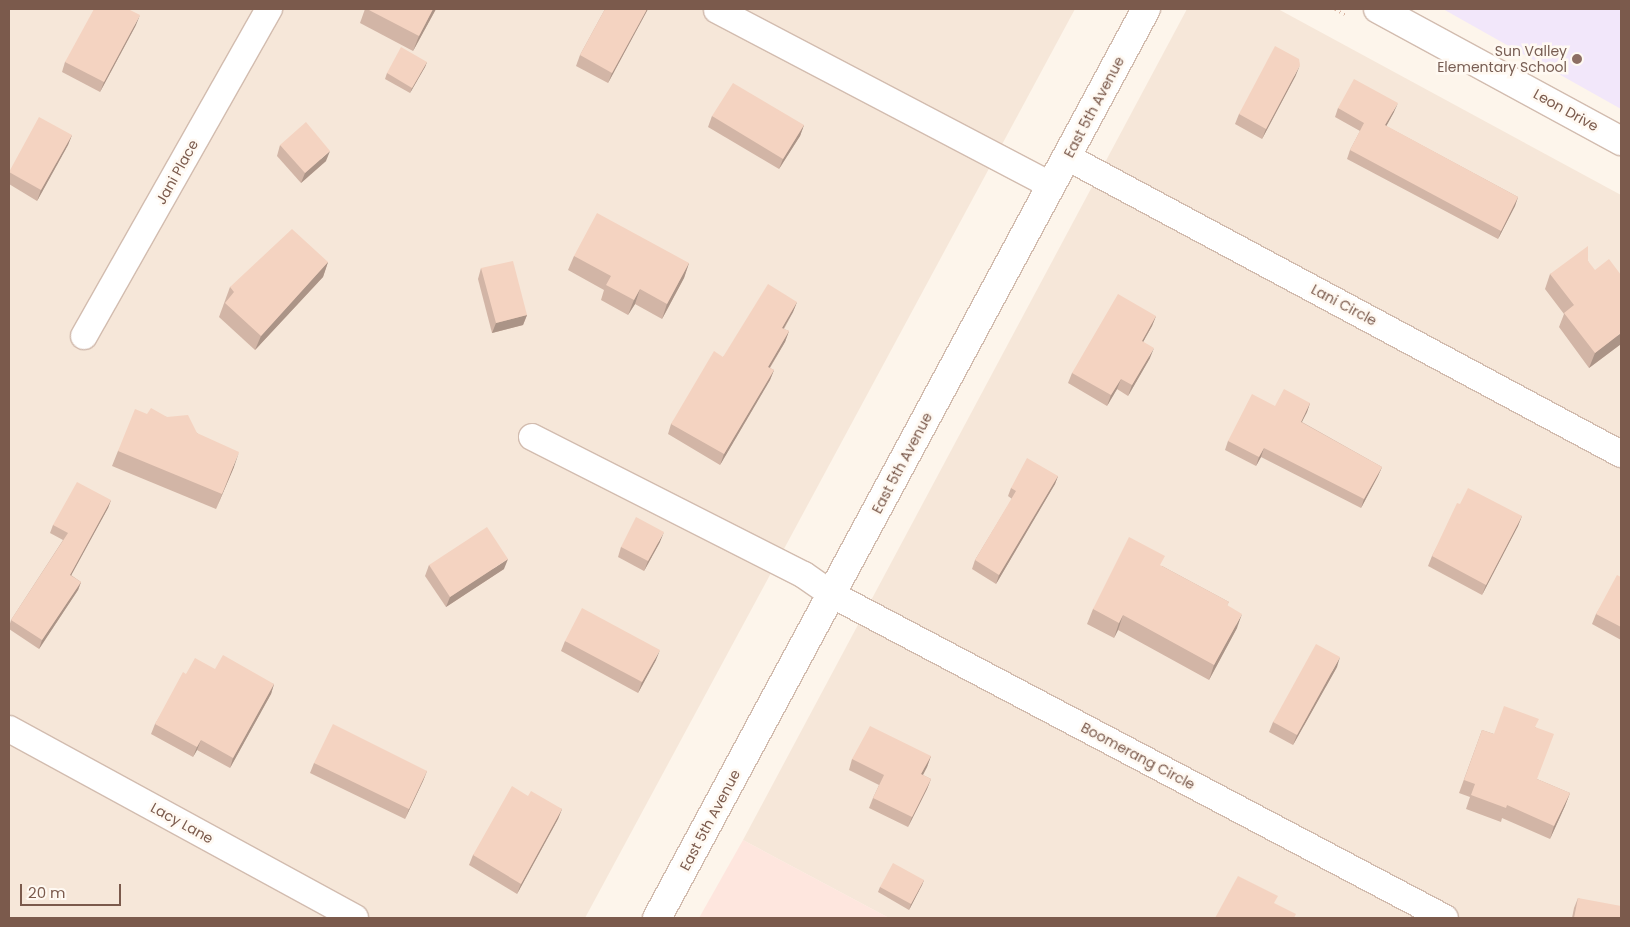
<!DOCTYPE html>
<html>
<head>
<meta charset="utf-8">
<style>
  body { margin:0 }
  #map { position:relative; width:1630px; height:927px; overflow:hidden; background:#fdf5eb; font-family:Poppins,sans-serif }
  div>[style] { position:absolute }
  .residential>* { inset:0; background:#f6e7d9 }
  .commercial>* { inset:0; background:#fee6de }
  .education>* { inset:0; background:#f2e7fa }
  .path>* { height:3px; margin-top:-1.5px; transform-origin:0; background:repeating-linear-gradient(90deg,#dab6a3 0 1px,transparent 0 5px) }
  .roads { filter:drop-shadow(1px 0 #d2bcaf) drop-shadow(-1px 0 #d2bcaf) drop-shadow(0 1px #d2bcaf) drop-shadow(0 -1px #d2bcaf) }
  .minor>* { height:26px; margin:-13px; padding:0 13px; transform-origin:13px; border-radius:13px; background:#fff }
  .tertiary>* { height:28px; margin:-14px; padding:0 14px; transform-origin:14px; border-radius:14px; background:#fff }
  .wall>* { inset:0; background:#d2b5a6 }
  .shaded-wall>* { inset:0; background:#ab9487 }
  .building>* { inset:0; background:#f4d3c1 }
  .dots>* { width:14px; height:14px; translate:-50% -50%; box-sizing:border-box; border:2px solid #fff9f2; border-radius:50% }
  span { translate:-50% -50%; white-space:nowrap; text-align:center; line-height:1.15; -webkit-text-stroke:5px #fff9f2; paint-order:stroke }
  .education-label { font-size:14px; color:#785e54 }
  .right { translate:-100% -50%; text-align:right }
  .street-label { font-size:14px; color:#7b5a4c }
  .frame { position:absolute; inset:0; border:10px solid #7b5a4c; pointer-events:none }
  .scale { position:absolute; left:20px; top:884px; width:101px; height:22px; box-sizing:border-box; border:2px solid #7b5a4c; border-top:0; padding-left:6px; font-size:15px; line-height:18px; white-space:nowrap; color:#7b5a4c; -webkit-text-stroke:4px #fff9f2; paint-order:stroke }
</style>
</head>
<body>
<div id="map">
  <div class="residential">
    <i style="clip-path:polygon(9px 9px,1075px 9px,585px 918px,9px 918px)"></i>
    <i style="clip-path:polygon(1187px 9px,1278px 9px,1621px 195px,1621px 918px,889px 918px,743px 840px)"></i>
  </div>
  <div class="commercial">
    <i style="clip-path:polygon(743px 840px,889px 918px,699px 918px)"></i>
  </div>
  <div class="education">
    <i style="clip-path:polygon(1443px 9px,1621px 9px,1621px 109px)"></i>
  </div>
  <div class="path">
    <i style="left:1335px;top:9px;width:13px;rotate:27deg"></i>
  </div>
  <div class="roads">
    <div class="minor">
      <i style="left:717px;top:10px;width:378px;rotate:27.7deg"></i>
      <i style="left:1067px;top:157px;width:629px;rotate:28.2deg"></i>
      <i style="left:84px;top:336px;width:376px;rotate:-60.5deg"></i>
      <i style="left:532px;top:437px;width:305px;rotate:26.9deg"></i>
      <i style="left:804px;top:575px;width:33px;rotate:35deg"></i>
      <i style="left:831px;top:594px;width:694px;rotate:27.82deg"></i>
      <i style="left:9px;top:729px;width:394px;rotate:28.6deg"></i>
    </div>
    <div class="tertiary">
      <i style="left:1378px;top:9px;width:277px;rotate:28.5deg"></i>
      <i style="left:657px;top:918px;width:1032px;rotate:-61.72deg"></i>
    </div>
  </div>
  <div class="wall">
    <i style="clip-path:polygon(365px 9px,436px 9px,413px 51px,360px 23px)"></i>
    <i style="clip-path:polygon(605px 9px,648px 9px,608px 83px,576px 66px,580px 55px)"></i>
    <i style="clip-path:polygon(136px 25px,100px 92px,62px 72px,65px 62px)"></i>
    <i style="clip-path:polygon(427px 62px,425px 67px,410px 93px,385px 79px,387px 73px)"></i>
    <i style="clip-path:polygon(1296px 75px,1262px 139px,1235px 124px,1239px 114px)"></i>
    <i style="clip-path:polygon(1338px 108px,1394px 112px,1386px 126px,1518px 197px,1515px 206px,1498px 239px,1347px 159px,1350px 150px,1360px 131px,1335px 117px)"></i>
    <i style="clip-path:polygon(712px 116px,804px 125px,800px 136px,779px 169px,708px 127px)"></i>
    <i style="clip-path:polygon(72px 135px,68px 145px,37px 201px,9px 184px,9px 172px)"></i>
    <i style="clip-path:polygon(280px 145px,326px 161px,301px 183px,277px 156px)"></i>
    <i style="clip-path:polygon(574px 256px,689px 263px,684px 278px,662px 319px,635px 304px,628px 315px,601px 300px,604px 290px,568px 270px)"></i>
    <i style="clip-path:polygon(1588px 261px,1621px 344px,1589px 368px,1559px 327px,1564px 314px,1545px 289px,1550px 274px)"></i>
    <i style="clip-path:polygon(328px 262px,323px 277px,255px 350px,219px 317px,230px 287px)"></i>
    <i style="clip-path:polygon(481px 268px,527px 315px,523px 325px,492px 333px,478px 279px)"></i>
    <i style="clip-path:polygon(797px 302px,793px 312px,784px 329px,789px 331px,785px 342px,770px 368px,774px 370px,770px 380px,720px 465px,668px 434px,671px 424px,723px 357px)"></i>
    <i style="clip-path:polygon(1156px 316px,1152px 326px,1143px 342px,1150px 358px,1128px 396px,1117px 389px,1107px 406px,1068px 383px,1072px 373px)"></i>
    <i style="clip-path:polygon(1310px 403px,1307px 412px,1302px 422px,1382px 467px,1378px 476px,1361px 508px,1261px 457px,1256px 466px,1225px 450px,1228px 441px,1275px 406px)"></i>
    <i style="clip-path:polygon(147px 414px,167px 417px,197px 433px,234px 467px,216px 509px,112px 466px,118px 451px)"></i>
    <i style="clip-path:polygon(1058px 476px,1055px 484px,996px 584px,972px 569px,975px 560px,1012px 499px,1008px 496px,1011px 488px)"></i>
    <i style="clip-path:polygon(111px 500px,108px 508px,71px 575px,81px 582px,78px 590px,39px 649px,9px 629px,9px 627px,11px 620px,63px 540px,50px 533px,53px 525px)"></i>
    <i style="clip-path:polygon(1460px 504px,1522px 516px,1518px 526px,1482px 595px,1428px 566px,1432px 556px)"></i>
    <i style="clip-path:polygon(660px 542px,644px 571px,618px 557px,621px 547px)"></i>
    <i style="clip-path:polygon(429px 565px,504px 569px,446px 607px,425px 576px)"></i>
    <i style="clip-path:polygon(1162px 566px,1229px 602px,1227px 605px,1237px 628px,1209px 680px,1118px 630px,1114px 638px,1087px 624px,1093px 609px)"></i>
    <i style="clip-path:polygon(1621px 577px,1621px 640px,1592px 624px,1596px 614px)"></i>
    <i style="clip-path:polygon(565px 641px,656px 660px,638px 693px,561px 651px)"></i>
    <i style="clip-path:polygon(1337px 667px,1293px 745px,1269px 732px,1273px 722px)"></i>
    <i style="clip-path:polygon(215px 669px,274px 684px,271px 694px,230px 768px,197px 750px,193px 757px,151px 734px,155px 724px,186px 674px)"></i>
    <i style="clip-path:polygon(1536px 727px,1537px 779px,1570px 793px,1565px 806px,1550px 839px,1502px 818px,1501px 822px,1466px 809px,1470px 797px,1459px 793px,1482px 730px,1494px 734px)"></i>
    <i style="clip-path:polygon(931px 756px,927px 767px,923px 775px,931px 779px,927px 789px,908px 827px,869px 808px,873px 798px,879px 785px,849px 770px,852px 759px)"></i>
    <i style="clip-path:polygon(314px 763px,427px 771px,423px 781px,405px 819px,310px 773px)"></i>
    <i style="clip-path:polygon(528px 796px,562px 809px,558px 819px,517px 894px,469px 865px,473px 855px)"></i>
    <i style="clip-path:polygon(924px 880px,922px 885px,909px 910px,878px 892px,880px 887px)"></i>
    <i style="clip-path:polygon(1578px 898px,1621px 918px,1572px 918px,1574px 908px)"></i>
  </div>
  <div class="shaded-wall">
    <i style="clip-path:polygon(433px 9px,436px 9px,413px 51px,419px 36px)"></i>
    <i style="clip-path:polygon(647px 9px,648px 9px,608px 83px,612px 73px)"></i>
    <i style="clip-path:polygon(140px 15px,136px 25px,100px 92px,104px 82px)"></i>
    <i style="clip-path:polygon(427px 62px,425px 67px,410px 93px,412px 88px)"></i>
    <i style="clip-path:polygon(1300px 65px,1296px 75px,1262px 139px,1266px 129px)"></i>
    <i style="clip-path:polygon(1398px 103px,1394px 112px,1382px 134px,1385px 125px)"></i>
    <i style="clip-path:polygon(804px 125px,800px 136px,779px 169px,783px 159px)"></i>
    <i style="clip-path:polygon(72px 135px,68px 145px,37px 201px,41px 190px)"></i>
    <i style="clip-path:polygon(330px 151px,326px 161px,301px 183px,305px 173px)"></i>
    <i style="clip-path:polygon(1518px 197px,1515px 206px,1498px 239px,1501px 231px)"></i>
    <i style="clip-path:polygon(328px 262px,323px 277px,255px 350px,261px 336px)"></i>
    <i style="clip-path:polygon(689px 263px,684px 278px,662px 319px,667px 304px)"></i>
    <i style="clip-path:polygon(640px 289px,635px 304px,628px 315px,634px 300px)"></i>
    <i style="clip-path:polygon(797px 302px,793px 312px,778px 338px,782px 328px)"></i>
    <i style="clip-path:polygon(527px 315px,523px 325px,492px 333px,496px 323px)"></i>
    <i style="clip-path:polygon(1156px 316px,1152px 326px,1138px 351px,1142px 341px)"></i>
    <i style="clip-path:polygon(789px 331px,785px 342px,764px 377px,768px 367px)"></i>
    <i style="clip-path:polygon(1621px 333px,1621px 344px,1589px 368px,1595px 353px)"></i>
    <i style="clip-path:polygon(1154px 348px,1150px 358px,1128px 396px,1132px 385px)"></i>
    <i style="clip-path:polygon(774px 370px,770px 380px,720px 465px,724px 454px)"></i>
    <i style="clip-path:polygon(1121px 379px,1117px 389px,1107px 406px,1111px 395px)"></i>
    <i style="clip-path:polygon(1310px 403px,1307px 412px,1297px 431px,1301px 422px)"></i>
    <i style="clip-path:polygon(1264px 448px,1261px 457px,1256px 466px,1259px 457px)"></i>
    <i style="clip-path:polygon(239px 452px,234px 467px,216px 509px,222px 494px)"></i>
    <i style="clip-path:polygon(1382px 467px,1378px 476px,1361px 508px,1364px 499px)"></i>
    <i style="clip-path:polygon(1058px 476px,1055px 484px,996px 584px,999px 575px)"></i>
    <i style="clip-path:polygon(111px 500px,108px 508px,67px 583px,70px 575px)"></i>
    <i style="clip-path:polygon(1522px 516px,1518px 526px,1482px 595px,1486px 585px)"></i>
    <i style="clip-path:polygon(664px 532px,660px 542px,644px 571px,648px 561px)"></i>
    <i style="clip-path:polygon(508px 559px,504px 569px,446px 607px,450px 597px)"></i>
    <i style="clip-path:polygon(81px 582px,78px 590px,39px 649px,42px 640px)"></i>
    <i style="clip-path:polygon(1242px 614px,1237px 628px,1209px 680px,1214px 665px)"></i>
    <i style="clip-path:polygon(1123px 615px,1118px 630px,1114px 638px,1119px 623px)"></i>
    <i style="clip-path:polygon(660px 650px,656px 660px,638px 693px,642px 682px)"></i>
    <i style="clip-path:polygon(1340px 657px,1337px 667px,1293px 745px,1297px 735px)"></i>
    <i style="clip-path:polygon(274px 684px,271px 694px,230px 768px,233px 758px)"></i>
    <i style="clip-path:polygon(201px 740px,197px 750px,193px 757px,197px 747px)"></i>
    <i style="clip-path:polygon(931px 756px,927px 767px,918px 784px,921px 774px)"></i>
    <i style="clip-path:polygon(427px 771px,423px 781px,405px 819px,409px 809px)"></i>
    <i style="clip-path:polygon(931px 779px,927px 789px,908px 827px,912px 817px)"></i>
    <i style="clip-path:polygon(1570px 793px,1565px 806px,1550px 839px,1554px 826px)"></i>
    <i style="clip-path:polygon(562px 809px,558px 819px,517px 894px,521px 884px)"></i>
    <i style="clip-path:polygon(924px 880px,922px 885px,909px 910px,911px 904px)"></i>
  </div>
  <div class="building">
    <i style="clip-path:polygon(94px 9px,128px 9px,140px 15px,104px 82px,65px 62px)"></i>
    <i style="clip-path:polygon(367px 9px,433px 9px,419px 36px)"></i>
    <i style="clip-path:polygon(605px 9px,647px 9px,612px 73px,580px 55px)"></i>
    <i style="clip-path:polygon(1275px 46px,1299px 59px,1300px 65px,1266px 129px,1239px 114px)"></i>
    <i style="clip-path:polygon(401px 47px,427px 62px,412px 88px,387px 73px)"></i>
    <i style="clip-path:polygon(1354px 79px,1398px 103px,1385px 125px,1518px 197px,1501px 231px,1350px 150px,1364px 123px,1338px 108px)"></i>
    <i style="clip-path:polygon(733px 83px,804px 125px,783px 159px,712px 116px)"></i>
    <i style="clip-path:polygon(39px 117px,72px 135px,41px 190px,9px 172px)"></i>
    <i style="clip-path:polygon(306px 122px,330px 151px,305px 173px,280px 145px)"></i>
    <i style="clip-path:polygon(597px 213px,689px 263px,667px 304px,640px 289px,634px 300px,606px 285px,611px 276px,574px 256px)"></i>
    <i style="clip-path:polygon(292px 229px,328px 262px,261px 336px,225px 303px,234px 292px,230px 287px)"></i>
    <i style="clip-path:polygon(1588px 246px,1588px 261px,1595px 270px,1609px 259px,1621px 275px,1621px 333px,1595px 353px,1564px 313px,1574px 305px,1550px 274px)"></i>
    <i style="clip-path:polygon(513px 261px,527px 315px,496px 323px,481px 268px)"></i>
    <i style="clip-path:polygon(768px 284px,797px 302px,782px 328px,789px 331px,768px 367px,774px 370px,724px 454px,671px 424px,714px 351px,723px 357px)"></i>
    <i style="clip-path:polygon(1118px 294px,1156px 316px,1142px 341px,1154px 348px,1132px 385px,1121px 379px,1111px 395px,1072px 373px)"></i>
    <i style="clip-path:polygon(1284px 389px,1310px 403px,1301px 422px,1382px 467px,1364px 499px,1264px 448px,1259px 457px,1228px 441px,1252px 394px,1275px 406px)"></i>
    <i style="clip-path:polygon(151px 408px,167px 417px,188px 415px,197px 433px,239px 452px,222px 494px,118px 451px,135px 409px,147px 414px)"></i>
    <i style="clip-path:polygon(1027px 458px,1058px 476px,999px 575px,975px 560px,1016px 491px,1011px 488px)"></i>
    <i style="clip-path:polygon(77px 482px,111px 500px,70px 575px,81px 582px,42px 640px,11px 620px,68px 533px,53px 525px)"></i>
    <i style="clip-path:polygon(1468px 488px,1522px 516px,1486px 585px,1432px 556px,1457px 503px,1460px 504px)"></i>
    <i style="clip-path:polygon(636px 517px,664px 532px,648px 561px,621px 547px)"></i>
    <i style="clip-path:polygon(487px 527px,508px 559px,450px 597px,429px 565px)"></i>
    <i style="clip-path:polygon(1129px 537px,1165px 556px,1160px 565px,1229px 602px,1227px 605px,1242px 614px,1214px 665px,1123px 615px,1119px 623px,1093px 609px)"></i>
    <i style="clip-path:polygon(1617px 575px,1621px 577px,1621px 627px,1596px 614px)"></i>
    <i style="clip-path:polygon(582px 608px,660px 650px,642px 682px,565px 641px)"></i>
    <i style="clip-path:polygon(1316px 644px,1340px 657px,1297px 735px,1273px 722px)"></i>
    <i style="clip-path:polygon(223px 655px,274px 684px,233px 758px,201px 740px,197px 747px,155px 724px,183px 672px,186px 674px,195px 658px,215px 669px)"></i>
    <i style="clip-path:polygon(1504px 706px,1539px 719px,1535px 727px,1554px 734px,1537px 779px,1570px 793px,1554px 826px,1507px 805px,1506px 808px,1471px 795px,1475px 784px,1464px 780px,1482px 730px,1494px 734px)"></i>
    <i style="clip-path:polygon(333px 724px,427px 771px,409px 809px,314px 763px)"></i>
    <i style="clip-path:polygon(870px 726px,931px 756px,921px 774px,931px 779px,912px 817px,873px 798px,884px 775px,852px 759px)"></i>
    <i style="clip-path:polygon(512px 786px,528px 796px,531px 791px,562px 809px,521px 884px,473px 855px)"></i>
    <i style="clip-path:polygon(893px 863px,924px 880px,911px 904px,880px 887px)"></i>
    <i style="clip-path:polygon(1238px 876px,1278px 896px,1274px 903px,1296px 914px,1294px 918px,1215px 918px)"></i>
    <i style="clip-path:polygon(1578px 898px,1621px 906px,1621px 918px,1574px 918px)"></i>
  </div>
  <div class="dots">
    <i style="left:1577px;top:59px;background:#8d6e63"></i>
  </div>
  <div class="education-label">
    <span class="right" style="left:1567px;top:59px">Sun Valley<br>Elementary School</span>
  </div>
  <div class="street-label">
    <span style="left:1094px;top:107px;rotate:-62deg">East 5th Avenue</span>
    <span style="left:1566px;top:110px;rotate:29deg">Leon Drive</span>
    <span style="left:177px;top:172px;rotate:-61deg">Jani Place</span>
    <span style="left:1344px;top:305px;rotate:28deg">Lani Circle</span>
    <span style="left:902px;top:463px;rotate:-62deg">East 5th Avenue</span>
    <span style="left:1138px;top:756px;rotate:28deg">Boomerang Circle</span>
    <span style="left:710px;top:820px;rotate:-62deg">East 5th Avenue</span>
    <span style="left:182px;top:823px;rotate:29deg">Lacy Lane</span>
  </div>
  <div class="frame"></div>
  <div class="scale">20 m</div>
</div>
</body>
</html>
